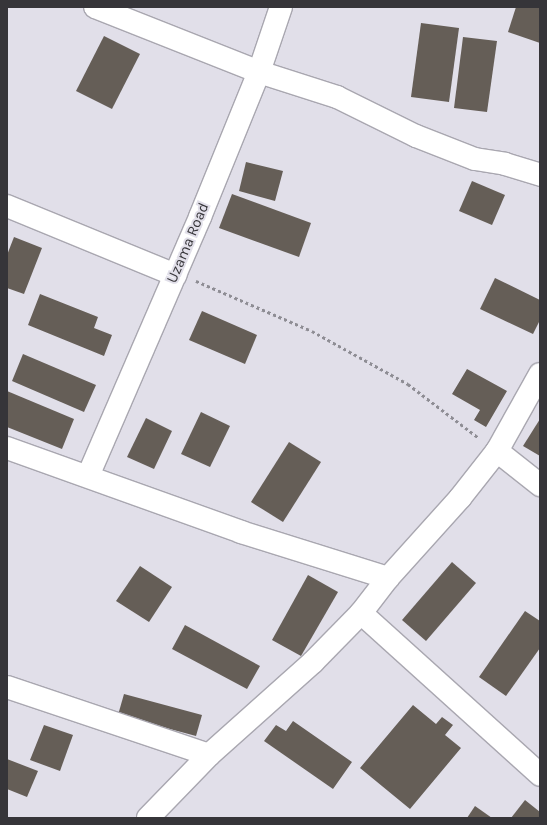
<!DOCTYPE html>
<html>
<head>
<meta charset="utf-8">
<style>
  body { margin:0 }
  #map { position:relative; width:547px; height:825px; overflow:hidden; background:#e1dfe9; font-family:Karla,sans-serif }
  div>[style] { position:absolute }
  .building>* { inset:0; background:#655e57 }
  .path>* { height:2.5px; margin-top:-1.25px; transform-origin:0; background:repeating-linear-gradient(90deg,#8e8d94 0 3px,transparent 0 6px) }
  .roads { filter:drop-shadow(1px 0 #a9a7b0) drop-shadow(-1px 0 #a9a7b0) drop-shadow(0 1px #a9a7b0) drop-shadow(0 -1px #a9a7b0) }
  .minor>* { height:22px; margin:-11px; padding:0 11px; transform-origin:11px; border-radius:11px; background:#fff }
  span { translate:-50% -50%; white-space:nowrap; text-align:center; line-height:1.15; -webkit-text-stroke:4px #e1dfe9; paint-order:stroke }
  .street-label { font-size:15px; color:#363539 }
  .frame { position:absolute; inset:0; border:8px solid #363539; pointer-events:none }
</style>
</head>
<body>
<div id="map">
  <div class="building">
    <i style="clip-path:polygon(516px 7px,540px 7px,540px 43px,508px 32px)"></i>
    <i style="clip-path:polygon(421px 23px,459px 28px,449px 102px,411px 97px)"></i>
    <i style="clip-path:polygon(104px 36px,140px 54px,112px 109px,76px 91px)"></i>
    <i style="clip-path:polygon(463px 37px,497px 41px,487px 112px,454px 108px)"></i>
    <i style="clip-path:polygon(246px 162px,283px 171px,275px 201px,239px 191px)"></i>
    <i style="clip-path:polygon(472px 181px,505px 195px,492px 225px,459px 211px)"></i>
    <i style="clip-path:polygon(232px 194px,311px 223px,299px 257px,219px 228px)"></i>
    <i style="clip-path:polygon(14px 237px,42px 248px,24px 294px,7px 288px,7px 255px)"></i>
    <i style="clip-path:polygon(495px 278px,540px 300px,540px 320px,533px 334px,480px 309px)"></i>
    <i style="clip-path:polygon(40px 294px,98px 317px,94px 328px,112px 335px,104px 356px,28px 325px)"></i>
    <i style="clip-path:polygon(202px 311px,257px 335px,245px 364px,189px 340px)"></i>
    <i style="clip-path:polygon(23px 354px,96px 385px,84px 412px,12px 381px)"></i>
    <i style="clip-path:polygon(467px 369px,507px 391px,486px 427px,474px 420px,480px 410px,452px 394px)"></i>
    <i style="clip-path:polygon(7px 391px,74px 419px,62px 449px,7px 427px)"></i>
    <i style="clip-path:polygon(201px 412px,230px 426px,210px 467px,181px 454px)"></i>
    <i style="clip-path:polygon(146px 418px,172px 431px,154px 469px,127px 457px)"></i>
    <i style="clip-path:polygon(540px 419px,540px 456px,523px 446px)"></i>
    <i style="clip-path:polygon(289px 442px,321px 462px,283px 522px,251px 502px)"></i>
    <i style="clip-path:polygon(452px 562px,476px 583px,426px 641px,402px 620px)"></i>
    <i style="clip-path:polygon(140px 566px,172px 587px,149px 622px,116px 601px)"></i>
    <i style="clip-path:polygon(308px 575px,338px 592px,301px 656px,272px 640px)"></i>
    <i style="clip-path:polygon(525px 611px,540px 621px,540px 648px,506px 696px,479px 677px)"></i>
    <i style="clip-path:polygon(185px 625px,260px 666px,247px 689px,172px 649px)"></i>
    <i style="clip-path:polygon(124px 694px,202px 715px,196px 736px,118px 715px)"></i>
    <i style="clip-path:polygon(413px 705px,436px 724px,442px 717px,453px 725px,445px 735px,461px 748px,410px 809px,360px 768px)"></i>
    <i style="clip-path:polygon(293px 721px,352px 762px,333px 789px,264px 741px,276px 725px,286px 731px)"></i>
    <i style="clip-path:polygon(44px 725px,73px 735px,60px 771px,30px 760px)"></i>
    <i style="clip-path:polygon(7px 759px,38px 771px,27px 797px,7px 789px)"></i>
    <i style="clip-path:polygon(525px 800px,540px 812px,540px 818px,511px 818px)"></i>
    <i style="clip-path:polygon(475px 806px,492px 818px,467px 818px)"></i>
  </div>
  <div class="path">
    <i style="left:196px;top:281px;width:126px;rotate:23.3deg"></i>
    <i style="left:312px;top:331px;width:110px;rotate:28.9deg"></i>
    <i style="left:408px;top:384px;width:89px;rotate:37.3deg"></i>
  </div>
  <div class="roads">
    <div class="minor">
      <i style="left:95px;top:7px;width:176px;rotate:21.6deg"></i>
      <i style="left:259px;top:72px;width:82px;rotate:17.8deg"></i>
      <i style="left:337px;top:97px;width:88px;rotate:26.3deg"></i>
      <i style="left:416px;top:136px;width:63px;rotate:21.3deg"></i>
      <i style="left:475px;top:159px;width:30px;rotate:9deg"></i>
      <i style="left:505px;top:164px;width:37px;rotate:17deg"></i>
      <i style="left:7px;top:206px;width:182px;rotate:22.3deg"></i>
      <i style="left:7px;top:448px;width:249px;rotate:19.7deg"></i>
      <i style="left:241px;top:532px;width:154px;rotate:17.4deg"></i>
      <i style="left:497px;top:451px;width:55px;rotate:38.3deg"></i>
      <i style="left:88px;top:476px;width:282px;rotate:-66.6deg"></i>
      <i style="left:200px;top:217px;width:157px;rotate:-67.9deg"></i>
      <i style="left:259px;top:72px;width:69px;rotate:-71.3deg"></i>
      <i style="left:361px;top:613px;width:241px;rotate:42.1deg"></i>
      <i style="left:7px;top:687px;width:213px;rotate:18.6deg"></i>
      <i style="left:148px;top:818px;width:88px;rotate:-45.9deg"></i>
      <i style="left:209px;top:755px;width:140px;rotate:-41.8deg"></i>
      <i style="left:313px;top:662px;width:69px;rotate:-45.6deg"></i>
      <i style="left:361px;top:613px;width:44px;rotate:-52.4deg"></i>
      <i style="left:388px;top:578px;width:108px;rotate:-48deg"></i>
      <i style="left:460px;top:498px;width:60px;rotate:-51.8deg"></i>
      <i style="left:497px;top:451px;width:88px;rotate:-60.8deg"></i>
    </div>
  </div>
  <div class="street-label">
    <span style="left:188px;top:243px;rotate:-67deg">Uzama Road</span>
  </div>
  <div class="frame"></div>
</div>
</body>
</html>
